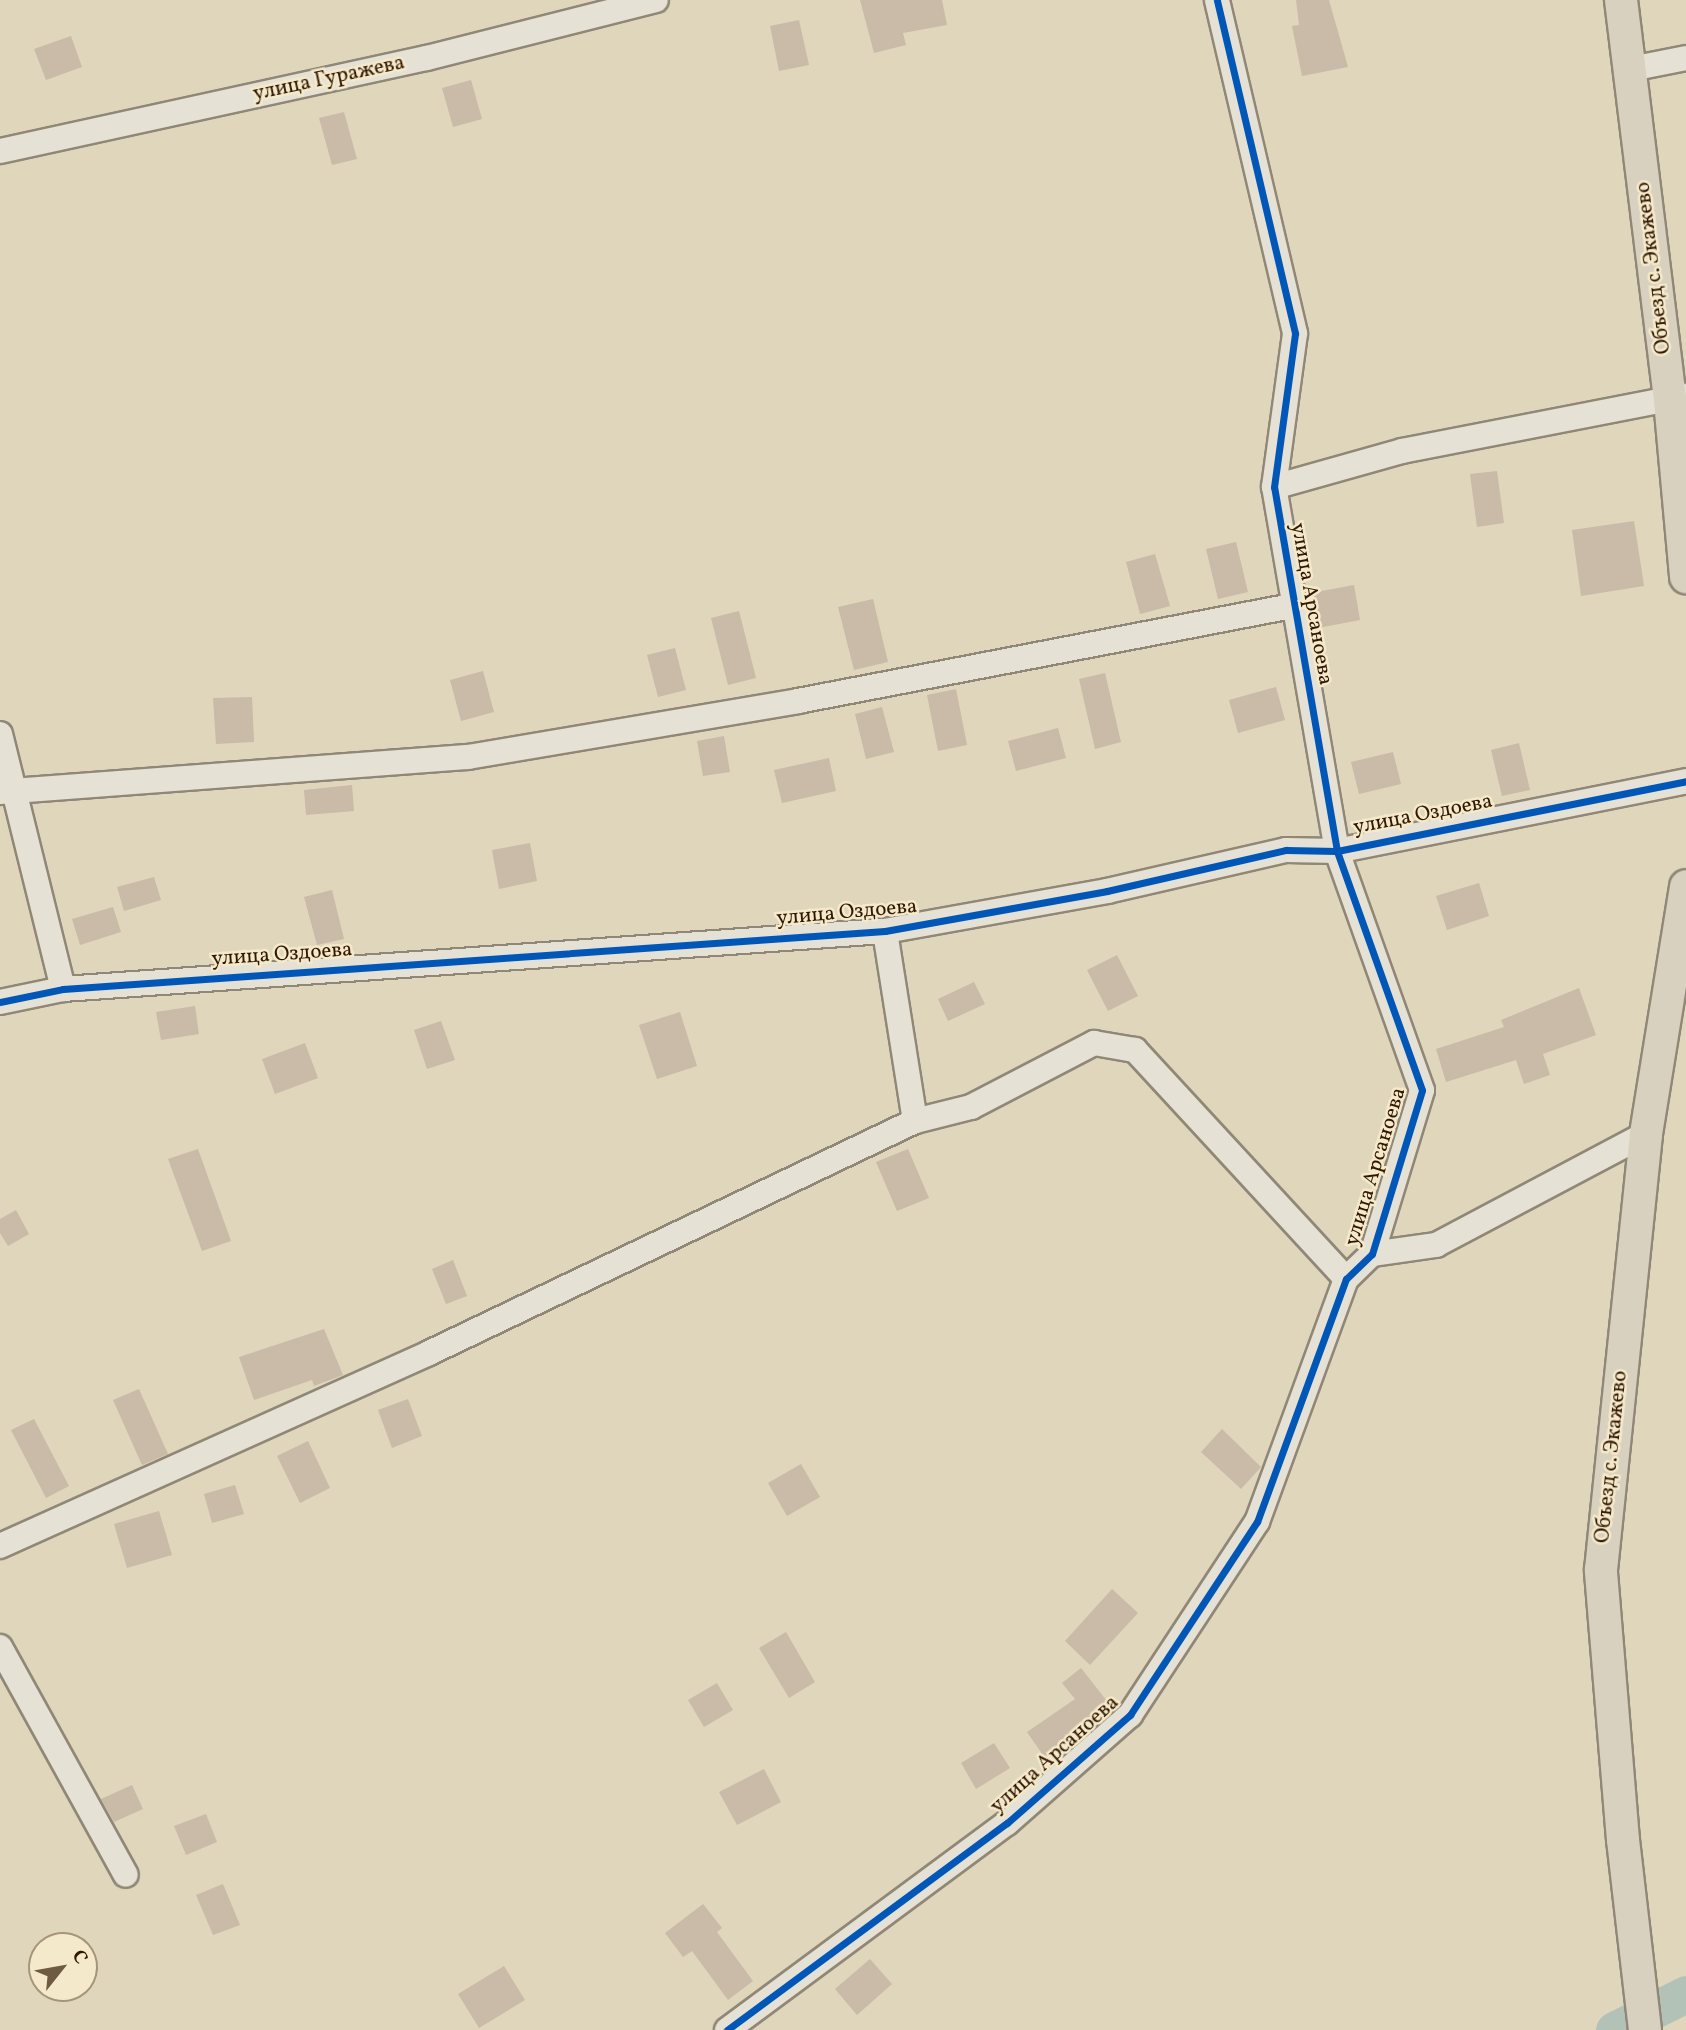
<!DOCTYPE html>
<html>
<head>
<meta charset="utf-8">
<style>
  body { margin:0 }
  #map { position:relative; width:1686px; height:2030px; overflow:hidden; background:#dfd6bc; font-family:Vollkorn,serif }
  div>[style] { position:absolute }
  .river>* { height:37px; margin:-18.5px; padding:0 18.5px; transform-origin:18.5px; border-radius:18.5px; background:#b2c2b7 }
  .building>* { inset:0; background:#cabaa8 }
  .roads { filter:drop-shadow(2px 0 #908776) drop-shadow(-2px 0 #908776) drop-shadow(0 2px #908776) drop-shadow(0 -2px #908776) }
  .minor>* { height:24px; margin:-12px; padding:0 12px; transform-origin:12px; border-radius:12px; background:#e5e1d4 }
  .major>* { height:32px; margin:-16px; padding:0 16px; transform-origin:16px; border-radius:16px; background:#d9d1bf }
  .cycleway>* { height:7px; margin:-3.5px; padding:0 3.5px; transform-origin:3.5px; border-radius:3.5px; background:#0057b8 }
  span { translate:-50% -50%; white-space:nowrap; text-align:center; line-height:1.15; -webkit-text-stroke:5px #f4e9ca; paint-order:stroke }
  .street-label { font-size:21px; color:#321700 }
  .north { position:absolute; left:28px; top:1932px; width:70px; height:70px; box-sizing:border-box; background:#f4e9ca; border:2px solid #a69579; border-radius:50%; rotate:59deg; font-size:19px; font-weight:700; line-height:28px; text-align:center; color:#321700 }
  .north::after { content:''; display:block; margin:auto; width:24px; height:32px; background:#6f5a42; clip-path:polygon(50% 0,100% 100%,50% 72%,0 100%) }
</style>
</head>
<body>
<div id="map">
  <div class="river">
    <i style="left:1614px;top:2030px;width:80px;rotate:-26.6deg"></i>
  </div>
  <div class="building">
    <i style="clip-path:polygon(860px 0,942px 0,947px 25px,903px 33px,906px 45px,874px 53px)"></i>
    <i style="clip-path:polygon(1296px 0,1329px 0,1348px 67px,1302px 76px,1292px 26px,1299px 25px)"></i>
    <i style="clip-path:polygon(799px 20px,809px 65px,779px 71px,770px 26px)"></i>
    <i style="clip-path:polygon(71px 36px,82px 67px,46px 80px,34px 49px)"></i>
    <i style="clip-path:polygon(471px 80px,482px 119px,453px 127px,442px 88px)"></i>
    <i style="clip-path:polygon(344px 112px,357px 159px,332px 165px,319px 118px)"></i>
    <i style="clip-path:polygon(1497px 471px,1504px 523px,1477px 527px,1470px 474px)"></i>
    <i style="clip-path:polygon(1634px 521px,1644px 586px,1581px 596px,1572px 530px)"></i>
    <i style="clip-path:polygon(1236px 542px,1248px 592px,1218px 599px,1206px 549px)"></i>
    <i style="clip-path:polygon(1155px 554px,1170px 606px,1140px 614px,1126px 562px)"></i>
    <i style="clip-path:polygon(1354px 585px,1360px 620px,1318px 628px,1311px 593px)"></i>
    <i style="clip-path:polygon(873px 599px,888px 662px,854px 670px,838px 607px)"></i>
    <i style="clip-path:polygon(739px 611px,756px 678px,728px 685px,711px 618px)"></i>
    <i style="clip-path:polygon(675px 648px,686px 690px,658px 697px,647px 655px)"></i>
    <i style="clip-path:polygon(483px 671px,494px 712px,461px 721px,450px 680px)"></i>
    <i style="clip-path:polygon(1105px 673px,1121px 742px,1095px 749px,1079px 679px)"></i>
    <i style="clip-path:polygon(1276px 687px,1285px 720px,1238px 733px,1229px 700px)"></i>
    <i style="clip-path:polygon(956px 689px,967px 745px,938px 751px,927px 695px)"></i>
    <i style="clip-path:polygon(252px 697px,254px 742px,216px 744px,213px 698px)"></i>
    <i style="clip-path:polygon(882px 707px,894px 752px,866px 759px,855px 714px)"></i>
    <i style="clip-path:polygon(1058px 728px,1066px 758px,1016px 771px,1008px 741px)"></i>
    <i style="clip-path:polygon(724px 736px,730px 772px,703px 776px,697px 741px)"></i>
    <i style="clip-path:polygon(1519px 743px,1530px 790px,1502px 796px,1491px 750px)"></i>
    <i style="clip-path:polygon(1393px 752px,1401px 784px,1359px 794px,1351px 762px)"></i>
    <i style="clip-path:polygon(829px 758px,836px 791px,782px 803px,774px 770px)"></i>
    <i style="clip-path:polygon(352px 785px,354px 811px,306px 815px,304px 790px)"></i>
    <i style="clip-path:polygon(530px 843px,537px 881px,499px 889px,492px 850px)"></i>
    <i style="clip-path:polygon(154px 877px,161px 900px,124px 911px,117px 887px)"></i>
    <i style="clip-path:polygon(1479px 883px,1489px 916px,1447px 930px,1436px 896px)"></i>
    <i style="clip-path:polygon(332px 890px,344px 939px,317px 945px,304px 897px)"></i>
    <i style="clip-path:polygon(113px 907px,121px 932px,80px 945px,72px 919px)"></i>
    <i style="clip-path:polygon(1117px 955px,1138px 996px,1108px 1011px,1087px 970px)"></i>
    <i style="clip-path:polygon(974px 982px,985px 1004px,948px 1021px,938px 999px)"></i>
    <i style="clip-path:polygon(1579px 988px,1596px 1035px,1543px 1054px,1550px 1075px,1524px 1084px,1516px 1060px,1446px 1082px,1436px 1049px,1504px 1027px,1501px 1020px)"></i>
    <i style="clip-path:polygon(195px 1006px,199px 1034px,161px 1040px,156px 1012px)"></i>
    <i style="clip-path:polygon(680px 1012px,697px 1066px,657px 1079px,639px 1025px)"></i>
    <i style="clip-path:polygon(441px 1021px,455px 1060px,427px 1069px,414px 1030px)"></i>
    <i style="clip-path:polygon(305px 1043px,318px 1078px,275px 1094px,262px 1059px)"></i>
    <i style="clip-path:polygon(198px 1149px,231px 1241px,202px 1251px,168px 1159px)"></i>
    <i style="clip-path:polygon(908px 1149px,929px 1198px,897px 1211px,876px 1162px)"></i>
    <i style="clip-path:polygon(16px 1210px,29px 1234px,8px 1246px,0 1233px,0 1219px)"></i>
    <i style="clip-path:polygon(453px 1260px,467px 1296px,446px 1304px,432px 1269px)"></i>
    <i style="clip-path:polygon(324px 1329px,343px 1375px,314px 1386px,312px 1380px,254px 1400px,239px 1357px)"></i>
    <i style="clip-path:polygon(139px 1389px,168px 1454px,142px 1465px,113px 1400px)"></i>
    <i style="clip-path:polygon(408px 1399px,422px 1436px,392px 1448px,378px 1410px)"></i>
    <i style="clip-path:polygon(34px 1419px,69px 1486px,46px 1498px,11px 1430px)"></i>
    <i style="clip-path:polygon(1222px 1429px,1261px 1467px,1241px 1489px,1201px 1452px)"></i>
    <i style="clip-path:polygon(308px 1441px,330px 1488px,300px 1503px,277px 1456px)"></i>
    <i style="clip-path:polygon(801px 1464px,820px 1497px,787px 1516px,768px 1483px)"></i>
    <i style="clip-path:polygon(235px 1485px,244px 1514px,212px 1523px,204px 1494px)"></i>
    <i style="clip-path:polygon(159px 1511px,172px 1555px,127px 1568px,114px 1524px)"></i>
    <i style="clip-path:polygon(1112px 1589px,1138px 1613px,1090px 1665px,1065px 1641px)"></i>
    <i style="clip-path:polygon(786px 1632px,815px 1682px,789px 1698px,759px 1648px)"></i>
    <i style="clip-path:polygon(1081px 1668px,1110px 1705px,1097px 1722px,1045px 1758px,1027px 1732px,1075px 1699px,1062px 1683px)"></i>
    <i style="clip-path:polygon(717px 1683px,733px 1710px,704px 1727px,688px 1700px)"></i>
    <i style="clip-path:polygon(994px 1743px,1010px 1768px,976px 1789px,961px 1763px)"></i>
    <i style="clip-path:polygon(764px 1769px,781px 1802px,737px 1825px,719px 1792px)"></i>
    <i style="clip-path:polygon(132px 1785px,143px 1809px,114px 1822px,101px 1799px)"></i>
    <i style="clip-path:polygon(206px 1814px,217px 1842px,186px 1855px,174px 1826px)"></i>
    <i style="clip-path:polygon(223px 1884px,240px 1925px,213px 1935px,196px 1895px)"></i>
    <i style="clip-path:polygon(703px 1904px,722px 1928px,717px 1932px,753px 1981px,728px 2000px,692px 1951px,683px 1957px,665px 1933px)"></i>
    <i style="clip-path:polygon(870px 1959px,892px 1984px,857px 2015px,835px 1989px)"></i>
    <i style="clip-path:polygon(504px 1966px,525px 2000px,479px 2028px,458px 1994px)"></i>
  </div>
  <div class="roads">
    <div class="minor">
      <i style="left:1631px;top:69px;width:56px;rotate:-11.3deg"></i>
      <i style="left:0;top:151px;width:437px;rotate:-12.3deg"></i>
      <i style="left:427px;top:58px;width:236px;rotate:-14.2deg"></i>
      <i style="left:1274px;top:487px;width:133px;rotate:-15.7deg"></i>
      <i style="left:1402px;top:451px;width:289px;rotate:-11deg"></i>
      <i style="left:0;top:734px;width:263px;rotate:76.1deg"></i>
      <i style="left:0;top:792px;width:469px;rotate:-4.3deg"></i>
      <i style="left:468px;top:757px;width:335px;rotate:-9.6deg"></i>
      <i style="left:798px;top:701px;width:503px;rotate:-10.89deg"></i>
      <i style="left:0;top:1002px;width:64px;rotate:-11.7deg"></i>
      <i style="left:63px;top:989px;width:824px;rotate:-4.04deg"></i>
      <i style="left:885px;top:931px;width:226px;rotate:-10.2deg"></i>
      <i style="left:1107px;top:891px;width:184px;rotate:-12.9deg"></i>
      <i style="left:1286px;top:850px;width:51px;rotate:1.1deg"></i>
      <i style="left:1337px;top:851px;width:356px;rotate:-11.3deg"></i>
      <i style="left:915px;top:1121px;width:58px;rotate:-14deg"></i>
      <i style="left:971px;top:1107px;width:139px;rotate:-27.5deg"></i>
      <i style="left:1094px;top:1043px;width:42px;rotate:9.7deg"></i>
      <i style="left:1135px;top:1050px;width:311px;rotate:47.3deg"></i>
      <i style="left:1372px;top:1254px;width:65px;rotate:-8deg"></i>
      <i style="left:1436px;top:1245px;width:238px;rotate:-27.9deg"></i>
      <i style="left:0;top:1546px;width:470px;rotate:-24.2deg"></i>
      <i style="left:429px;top:1353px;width:539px;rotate:-25.52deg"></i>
      <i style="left:915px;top:1121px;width:192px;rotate:-99deg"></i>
      <i style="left:0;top:1647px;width:260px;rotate:61.1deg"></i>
      <i style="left:727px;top:2030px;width:348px;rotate:-36.5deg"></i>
      <i style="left:1007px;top:1823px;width:164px;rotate:-41.3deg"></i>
      <i style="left:1130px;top:1715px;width:231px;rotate:-56.7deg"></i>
      <i style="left:1257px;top:1522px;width:259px;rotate:-69.9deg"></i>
      <i style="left:1346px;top:1279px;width:36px;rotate:-44deg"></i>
      <i style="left:1372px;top:1254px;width:171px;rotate:-73deg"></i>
      <i style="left:1422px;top:1090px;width:254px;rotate:-109.6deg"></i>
      <i style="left:1337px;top:851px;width:369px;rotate:-99.8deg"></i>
      <i style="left:1274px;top:487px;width:155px;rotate:-82.2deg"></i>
      <i style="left:1295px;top:333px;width:342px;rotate:-103.2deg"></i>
    </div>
    <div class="major">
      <i style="left:1621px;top:0;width:403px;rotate:83deg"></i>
      <i style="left:1670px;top:400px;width:178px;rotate:84.8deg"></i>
      <i style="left:1645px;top:2030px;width:191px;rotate:-96.6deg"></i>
      <i style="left:1623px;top:1840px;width:271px;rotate:-94.7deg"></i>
      <i style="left:1601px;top:1570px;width:438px;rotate:-84.1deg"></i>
      <i style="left:1646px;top:1134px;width:251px;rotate:-80.8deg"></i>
    </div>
  </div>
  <div class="cycleway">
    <i style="left:0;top:1002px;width:64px;rotate:-11.7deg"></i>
    <i style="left:63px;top:989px;width:824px;rotate:-4.04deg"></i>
    <i style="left:885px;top:931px;width:226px;rotate:-10.2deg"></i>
    <i style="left:1107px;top:891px;width:184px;rotate:-12.9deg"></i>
    <i style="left:1286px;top:850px;width:51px;rotate:1.1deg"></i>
    <i style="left:1337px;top:851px;width:356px;rotate:-11.3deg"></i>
    <i style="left:727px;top:2030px;width:348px;rotate:-36.5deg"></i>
    <i style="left:1007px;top:1823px;width:164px;rotate:-41.3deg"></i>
    <i style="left:1130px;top:1715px;width:231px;rotate:-56.7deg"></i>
    <i style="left:1257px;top:1522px;width:259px;rotate:-69.9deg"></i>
    <i style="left:1346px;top:1279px;width:36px;rotate:-44deg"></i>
    <i style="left:1372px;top:1254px;width:171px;rotate:-73deg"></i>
    <i style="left:1422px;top:1090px;width:254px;rotate:-109.6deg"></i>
    <i style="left:1337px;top:851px;width:369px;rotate:-99.8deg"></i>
    <i style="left:1274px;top:487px;width:155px;rotate:-82.2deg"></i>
    <i style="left:1295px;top:333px;width:342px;rotate:-103.2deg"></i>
  </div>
  <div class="street-label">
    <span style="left:329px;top:79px;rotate:-12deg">улица Гуражева</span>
    <span style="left:1654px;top:268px;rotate:-97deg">Объезд с. Экажево</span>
    <span style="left:1311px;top:604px;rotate:80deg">улица Арсаноева</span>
    <span style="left:1423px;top:815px;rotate:-11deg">улица Оздоева</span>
    <span style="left:847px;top:913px;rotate:-5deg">улица Оздоева</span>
    <span style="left:282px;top:955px;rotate:-4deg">улица Оздоева</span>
    <span style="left:1376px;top:1167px;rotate:-73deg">улица Арсаноева</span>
    <span style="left:1612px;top:1457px;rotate:-84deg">Объезд с. Экажево</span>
    <span style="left:1055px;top:1755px;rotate:-42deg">улица Арсаноева</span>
  </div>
  <div class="north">С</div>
</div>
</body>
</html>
